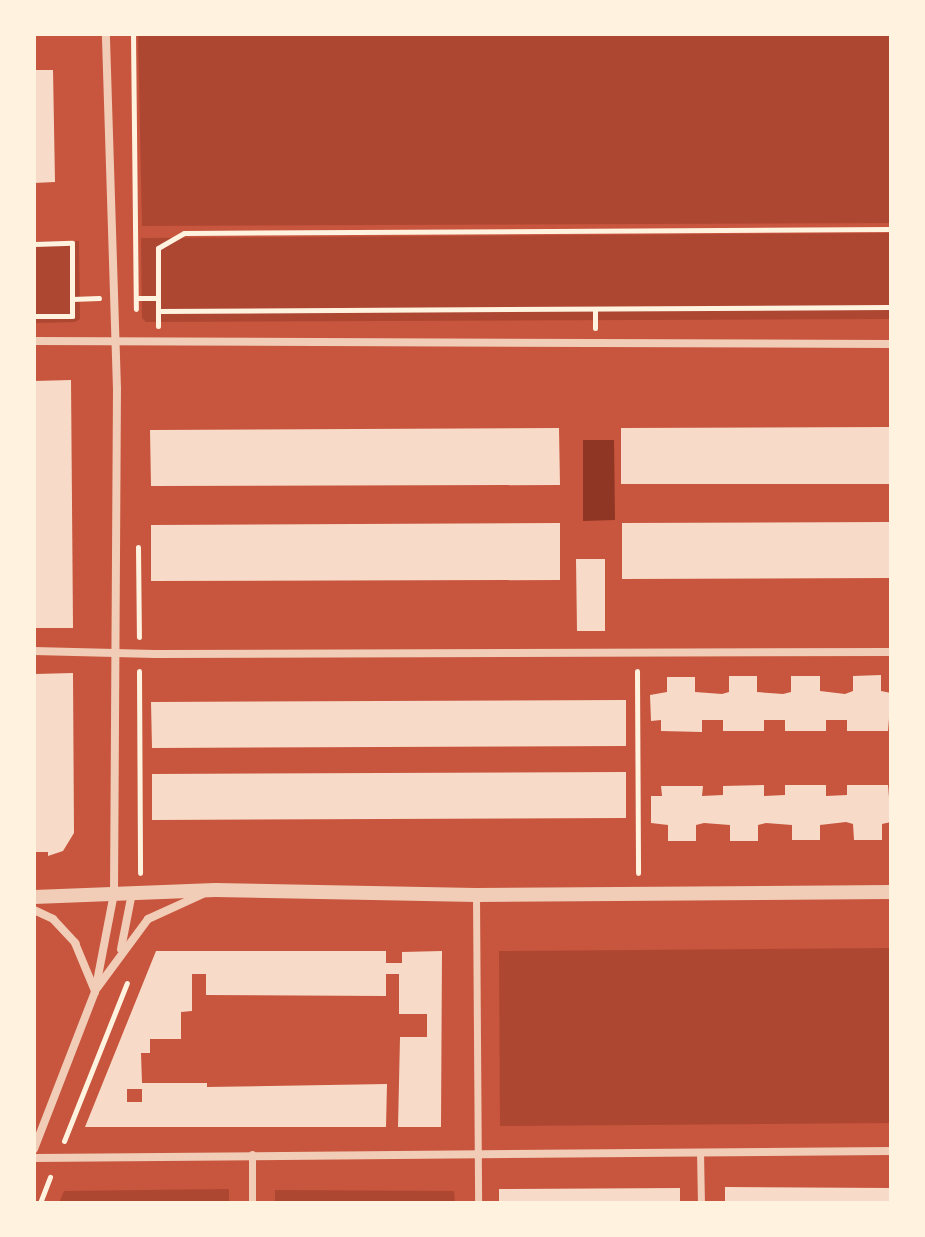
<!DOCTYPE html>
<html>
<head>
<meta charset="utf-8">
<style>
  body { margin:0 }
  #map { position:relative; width:925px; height:1237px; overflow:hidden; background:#c8553d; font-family:"Golos Text",sans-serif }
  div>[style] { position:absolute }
  .green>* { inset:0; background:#ae4732 }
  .water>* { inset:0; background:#8f3625 }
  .building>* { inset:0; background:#f7dbc8 }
  .path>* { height:5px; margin:-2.5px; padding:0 2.5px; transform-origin:2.5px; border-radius:2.5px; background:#fff3e0 }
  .pedestrian>* { height:7px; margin:-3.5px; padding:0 3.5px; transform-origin:3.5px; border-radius:3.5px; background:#f1ccb7 }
  .minor>* { height:8px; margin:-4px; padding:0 4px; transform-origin:4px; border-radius:4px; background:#f1ccb7 }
  .tertiary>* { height:14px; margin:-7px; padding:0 7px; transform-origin:7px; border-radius:7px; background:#f1ccb7 }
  span { translate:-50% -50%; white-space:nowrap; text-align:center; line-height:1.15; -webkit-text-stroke:7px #fff3e0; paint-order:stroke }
  .frame { position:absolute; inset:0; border:36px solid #fff3e0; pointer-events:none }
</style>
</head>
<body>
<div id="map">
  <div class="green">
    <i style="clip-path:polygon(138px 34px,891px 34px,891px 223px,142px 226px)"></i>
    <i style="clip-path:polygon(891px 233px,891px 319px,146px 322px,142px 318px,141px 238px)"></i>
    <i style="clip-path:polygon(79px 241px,80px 319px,75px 322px,34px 323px,34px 242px)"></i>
    <i style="clip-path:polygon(891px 948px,891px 1123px,500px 1126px,499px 951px)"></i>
    <i style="clip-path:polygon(229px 1189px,229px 1203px,59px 1203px,64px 1191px)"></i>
    <i style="clip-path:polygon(275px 1190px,454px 1191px,455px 1203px,275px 1203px)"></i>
  </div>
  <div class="water">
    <i style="clip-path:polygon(583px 440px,614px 440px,615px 520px,583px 521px)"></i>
  </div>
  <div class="building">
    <i style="clip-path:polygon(34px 70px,53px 70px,55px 182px,34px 183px)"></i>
    <i style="clip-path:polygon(71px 380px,73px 628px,34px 628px,34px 381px)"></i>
    <i style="clip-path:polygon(891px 427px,891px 484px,621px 484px,621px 428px)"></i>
    <i style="clip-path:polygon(559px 428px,560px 485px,151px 486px,150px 430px)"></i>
    <i style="clip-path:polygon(891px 522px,891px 578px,622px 579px,622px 523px)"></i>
    <i style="clip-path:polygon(560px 523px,560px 580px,151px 581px,151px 525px)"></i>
    <i style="clip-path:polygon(576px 559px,605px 559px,605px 631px,577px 631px)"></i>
    <i style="clip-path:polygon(73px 673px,74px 833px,63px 851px,48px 856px,48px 852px,34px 852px,35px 674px)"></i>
    <i style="clip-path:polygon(881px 675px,881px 691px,891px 693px,888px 731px,847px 731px,847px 720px,826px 720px,826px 731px,785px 731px,785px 720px,764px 720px,764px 731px,723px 731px,723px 720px,702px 720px,702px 732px,661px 731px,661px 720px,651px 721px,650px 695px,667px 692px,667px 677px,695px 677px,695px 692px,722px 694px,729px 692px,729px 676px,757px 676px,757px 692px,783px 694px,791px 692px,791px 676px,820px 676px,820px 691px,845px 694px,853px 691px,853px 676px)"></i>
    <i style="clip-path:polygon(626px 700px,626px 746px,152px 748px,151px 702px)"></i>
    <i style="clip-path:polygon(626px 772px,626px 818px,152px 820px,152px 774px)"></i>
    <i style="clip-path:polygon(764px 785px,764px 796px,785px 795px,785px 785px,826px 785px,826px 796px,847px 795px,847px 785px,888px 785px,891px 822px,882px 824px,882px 840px,854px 840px,853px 824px,846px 822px,820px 825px,820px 840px,792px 840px,792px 825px,766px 823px,758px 825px,758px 841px,730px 841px,730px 825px,704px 823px,696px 825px,696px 841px,668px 841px,668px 825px,651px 823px,651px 796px,662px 796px,661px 786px,703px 786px,702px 796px,723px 795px,723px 786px)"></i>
    <i style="clip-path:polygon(evenodd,156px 951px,386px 951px,386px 963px,402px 963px,402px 952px,442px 951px,441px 1127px,398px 1127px,400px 1037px,427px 1037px,427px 1014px,399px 1014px,399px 974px,386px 974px,386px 996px,206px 995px,206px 974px,192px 974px,192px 1011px,181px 1012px,181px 1039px,150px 1039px,150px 1053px,141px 1053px,142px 1083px,207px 1083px,207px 1087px,387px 1084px,386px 1127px,85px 1127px,156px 951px,127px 1089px,142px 1089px,142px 1102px,127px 1102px,127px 1089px)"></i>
    <i style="clip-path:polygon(725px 1187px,891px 1188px,891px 1203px,725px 1203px)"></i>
    <i style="clip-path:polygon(680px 1188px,680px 1203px,499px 1203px,499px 1189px)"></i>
  </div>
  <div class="path">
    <i style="left:133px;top:34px;width:275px;rotate:89.4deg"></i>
    <i style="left:34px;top:244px;width:38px;rotate:-2deg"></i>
    <i style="left:72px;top:243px;width:73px;rotate:90deg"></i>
    <i style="left:72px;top:316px;width:38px;rotate:180deg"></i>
    <i style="left:137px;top:298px;width:21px"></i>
    <i style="left:72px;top:299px;width:27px;rotate:-2deg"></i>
    <i style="left:158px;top:311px;width:733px;rotate:-0.31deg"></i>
    <i style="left:158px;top:326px;width:78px;rotate:-90deg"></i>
    <i style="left:158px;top:248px;width:30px;rotate:-30deg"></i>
    <i style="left:184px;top:233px;width:707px;rotate:-0.32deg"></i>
    <i style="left:595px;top:328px;width:19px;rotate:-90deg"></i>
    <i style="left:138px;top:547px;width:90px;rotate:89.4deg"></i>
    <i style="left:139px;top:671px;width:202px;rotate:89.7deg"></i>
    <i style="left:637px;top:671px;width:202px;rotate:89.7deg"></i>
    <i style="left:64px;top:1141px;width:170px;rotate:-68.3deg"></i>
    <i style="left:40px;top:1203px;width:28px;rotate:-69deg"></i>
  </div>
  <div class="pedestrian">
    <i style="left:476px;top:895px;width:308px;rotate:89.6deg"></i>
    <i style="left:700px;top:1152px;width:51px;rotate:88.9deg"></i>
    <i style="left:252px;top:1154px;width:49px;rotate:90deg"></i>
  </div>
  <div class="minor">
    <i style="left:34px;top:341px;width:857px;rotate:0.2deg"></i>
    <i style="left:34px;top:651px;width:121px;rotate:1.4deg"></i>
    <i style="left:155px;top:654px;width:736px;rotate:-0.16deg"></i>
    <i style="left:34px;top:910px;width:21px;rotate:25deg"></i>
    <i style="left:53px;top:919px;width:33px;rotate:47deg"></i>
    <i style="left:75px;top:943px;width:52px;rotate:67.4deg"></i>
    <i style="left:121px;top:949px;width:57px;rotate:-78.9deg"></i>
    <i style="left:97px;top:988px;width:86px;rotate:-53.5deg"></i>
    <i style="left:148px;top:919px;width:60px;rotate:-24.4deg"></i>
    <i style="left:34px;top:1149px;width:168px;rotate:-68.8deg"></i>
    <i style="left:95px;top:992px;width:101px;rotate:-79.1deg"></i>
    <i style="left:114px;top:893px;width:504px;rotate:-89.66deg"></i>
    <i style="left:117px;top:389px;width:355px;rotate:-91.8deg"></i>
    <i style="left:34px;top:1158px;width:857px;rotate:-0.47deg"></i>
  </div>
  <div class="tertiary">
    <i style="left:34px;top:897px;width:181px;rotate:-2.2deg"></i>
    <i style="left:215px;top:890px;width:261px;rotate:1.1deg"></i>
    <i style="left:476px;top:895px;width:415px;rotate:-0.4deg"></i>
  </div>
  <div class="frame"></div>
</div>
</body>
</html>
